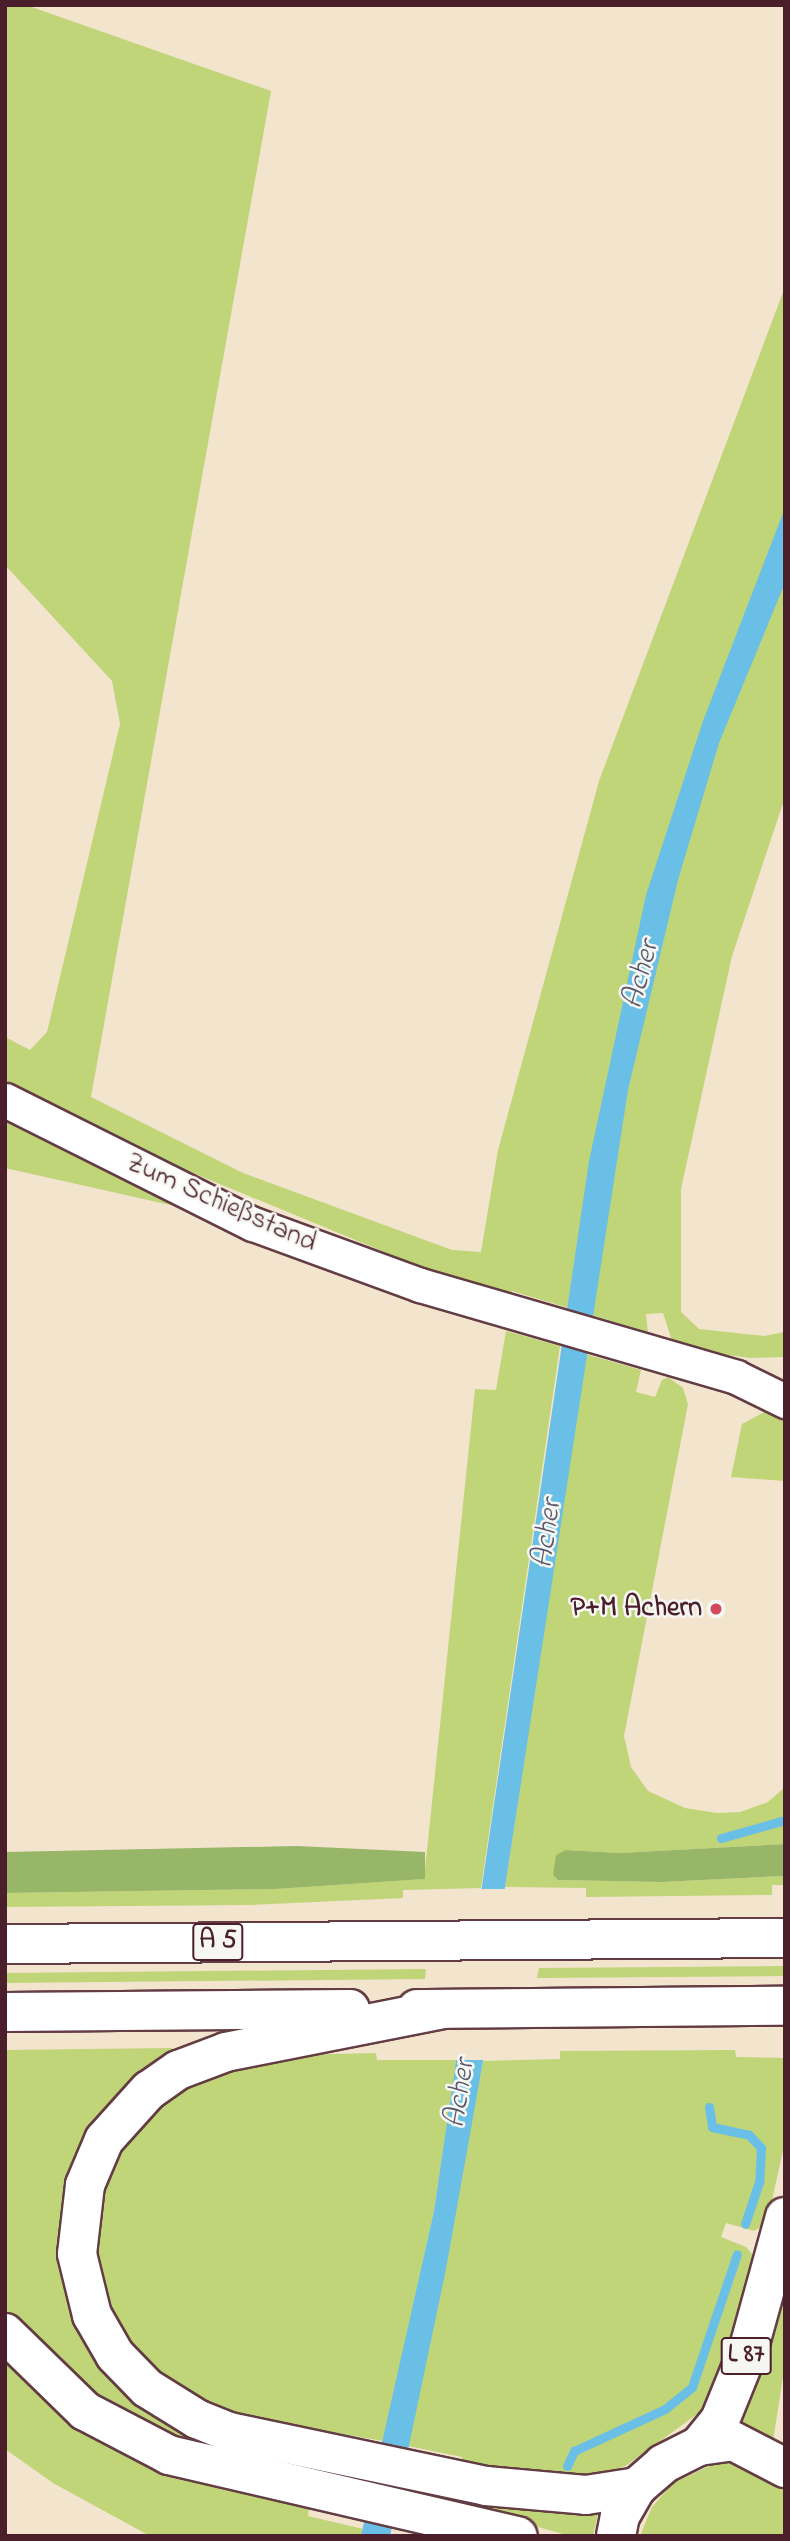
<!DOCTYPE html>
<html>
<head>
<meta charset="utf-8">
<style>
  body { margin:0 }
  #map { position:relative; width:790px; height:2541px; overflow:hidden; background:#f3e4ce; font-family:"Indie Flower",sans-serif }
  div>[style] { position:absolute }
  .green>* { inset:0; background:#c0d478 }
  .forest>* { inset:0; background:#98b668 }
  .water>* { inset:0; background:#6abfe6 }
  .pier>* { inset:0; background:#f3e4ce }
  .stream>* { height:9px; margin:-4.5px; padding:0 4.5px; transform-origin:4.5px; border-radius:4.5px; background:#6abfe6 }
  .roads { filter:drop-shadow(2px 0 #633d43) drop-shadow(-2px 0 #633d43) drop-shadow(0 2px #633d43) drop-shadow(0 -2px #633d43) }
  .minor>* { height:33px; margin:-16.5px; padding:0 16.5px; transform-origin:16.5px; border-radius:16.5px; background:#fff }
  .major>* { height:38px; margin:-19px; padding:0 19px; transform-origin:19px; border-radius:19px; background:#fff }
  .highway>* { height:38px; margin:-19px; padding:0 19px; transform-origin:19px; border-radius:19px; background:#fff }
  .dots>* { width:19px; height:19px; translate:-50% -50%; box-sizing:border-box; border:4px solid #f6f6f2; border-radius:50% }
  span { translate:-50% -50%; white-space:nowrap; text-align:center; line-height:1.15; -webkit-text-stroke:5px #f6f6f2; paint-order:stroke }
  .shield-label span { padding:2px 5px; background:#f6f6f2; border:2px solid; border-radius:5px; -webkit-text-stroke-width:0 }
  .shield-label { font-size:26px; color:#4a1f2b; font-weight:700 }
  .street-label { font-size:28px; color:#4a1f2b }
  .poi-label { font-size:28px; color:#4a1f2b; font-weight:700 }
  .right { translate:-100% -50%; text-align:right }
  .water-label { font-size:30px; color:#55576c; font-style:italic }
  .frame { position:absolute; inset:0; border:7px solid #4a1f2b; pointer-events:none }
</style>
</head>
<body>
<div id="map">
  <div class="green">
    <i style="clip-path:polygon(5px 5px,26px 5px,271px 91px,91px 1097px,243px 1173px,452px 1250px,481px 1252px,498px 1150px,599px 781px,785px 287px,785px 797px,732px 956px,681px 1189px,681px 1312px,699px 1329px,764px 1336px,785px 1332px,785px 1357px,750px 1358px,674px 1347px,663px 1313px,646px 1314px,648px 1332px,512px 1291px,510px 1298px,477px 1283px,457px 1282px,65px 1120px,5px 1087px,5px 1037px,30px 1050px,47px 1032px,120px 724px,112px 681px,5px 565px)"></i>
    <i style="clip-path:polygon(5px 1110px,206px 1213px,5px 1168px)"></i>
    <i style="clip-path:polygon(506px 1331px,560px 1346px,481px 1888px,403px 1890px,403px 1898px,248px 1905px,5px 1907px,5px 1893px,276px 1889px,424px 1879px,475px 1389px,496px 1390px)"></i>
    <i style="clip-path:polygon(585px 1354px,641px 1370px,636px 1392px,655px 1397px,662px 1380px,668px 1377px,683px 1388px,688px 1404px,624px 1736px,631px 1767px,648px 1791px,685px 1808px,717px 1813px,740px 1812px,768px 1802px,785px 1787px,785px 1844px,620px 1853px,567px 1850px,553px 1875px,558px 1880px,661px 1882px,785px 1876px,785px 1885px,772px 1885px,772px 1895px,586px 1897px,586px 1888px,505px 1887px)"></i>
    <i style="clip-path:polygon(768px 1410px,785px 1416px,785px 1481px,731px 1477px,742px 1424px)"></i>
    <i style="clip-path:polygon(785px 1966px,785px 1976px,537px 1978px,539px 1968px)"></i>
    <i style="clip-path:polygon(426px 1969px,425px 1979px,5px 1983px,5px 1973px)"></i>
    <i style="clip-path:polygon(172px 2048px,172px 2058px,113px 2107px,81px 2319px,277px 2456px,182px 2442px,112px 2408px,35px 2348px,5px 2313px,5px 2050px)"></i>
    <i style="clip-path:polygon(735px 2050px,736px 2057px,785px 2058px,785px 2141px,767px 2223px,754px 2231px,726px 2223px,721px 2237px,746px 2247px,757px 2260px,723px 2369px,700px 2412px,627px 2465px,594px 2479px,461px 2464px,462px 2457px,408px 2446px,483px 2061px,560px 2059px,560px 2051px)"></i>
    <i style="clip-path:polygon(376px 2053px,377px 2060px,457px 2060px,434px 2211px,383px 2441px,326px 2431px,323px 2441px,202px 2408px,124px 2347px,90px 2267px,106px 2161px,184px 2081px,290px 2055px)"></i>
    <i style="clip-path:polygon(785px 2287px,785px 2364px,773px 2441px,740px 2424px)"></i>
    <i style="clip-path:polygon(5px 2353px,199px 2481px,309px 2508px,308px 2516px,363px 2529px,361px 2536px,150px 2536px,53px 2483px,5px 2449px)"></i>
    <i style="clip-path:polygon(728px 2457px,773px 2477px,785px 2489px,785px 2536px,640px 2536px,652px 2507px,672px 2484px)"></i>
    <i style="clip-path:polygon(438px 2489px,598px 2511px,598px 2514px,593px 2536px,570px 2536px,436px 2498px)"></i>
  </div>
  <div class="forest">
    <i style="clip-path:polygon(785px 1844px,785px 1876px,661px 1882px,558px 1880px,553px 1875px,556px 1855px,566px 1850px,620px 1853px)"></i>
    <i style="clip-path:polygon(297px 1846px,425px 1852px,425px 1879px,276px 1889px,5px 1893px,5px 1852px)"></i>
  </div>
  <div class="water">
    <i style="clip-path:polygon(785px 508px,785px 583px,719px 743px,678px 880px,628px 1090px,505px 1887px,483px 2061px,446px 2269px,390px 2536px,361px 2536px,434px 2211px,589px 1161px,646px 895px,703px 721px)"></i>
  </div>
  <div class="pier">
    <i style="clip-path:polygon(478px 1889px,508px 1889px,487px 2060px,453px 2060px)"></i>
  </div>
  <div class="stream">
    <i style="left:721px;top:1838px;width:66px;rotate:-15.7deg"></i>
    <i style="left:709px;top:2107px;width:20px;rotate:81deg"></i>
    <i style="left:712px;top:2127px;width:38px;rotate:12deg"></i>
    <i style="left:749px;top:2135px;width:18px;rotate:47deg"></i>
    <i style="left:761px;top:2148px;width:34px;rotate:93deg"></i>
    <i style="left:759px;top:2182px;width:44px;rotate:108.4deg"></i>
    <i style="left:567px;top:2466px;width:17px;rotate:-65deg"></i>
    <i style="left:574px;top:2451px;width:100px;rotate:-24.8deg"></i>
    <i style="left:665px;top:2409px;width:35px;rotate:-39deg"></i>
    <i style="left:692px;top:2387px;width:140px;rotate:-71.3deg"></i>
  </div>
  <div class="roads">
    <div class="minor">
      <i style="left:5px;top:1100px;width:277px;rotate:26.6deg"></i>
      <i style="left:253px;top:1224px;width:178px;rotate:20.1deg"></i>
      <i style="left:420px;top:1285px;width:329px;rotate:16.2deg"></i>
      <i style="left:736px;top:1377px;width:55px;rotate:26.1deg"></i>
    </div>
    <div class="major">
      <i style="left:699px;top:2446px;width:34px;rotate:-8deg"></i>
      <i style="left:733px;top:2441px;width:59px;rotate:27.4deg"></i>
      <i style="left:616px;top:2536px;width:20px;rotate:-79deg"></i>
      <i style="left:620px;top:2516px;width:34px;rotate:-60deg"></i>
      <i style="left:637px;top:2487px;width:35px;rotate:-41deg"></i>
      <i style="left:663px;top:2464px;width:40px;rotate:-26.6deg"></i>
      <i style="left:699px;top:2446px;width:33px;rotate:-51deg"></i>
      <i style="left:720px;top:2420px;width:74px;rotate:-67.9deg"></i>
      <i style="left:748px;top:2351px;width:139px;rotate:-74.6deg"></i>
    </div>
    <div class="highway">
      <i style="left:5px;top:1944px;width:780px;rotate:-0.44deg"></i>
      <i style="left:417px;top:2009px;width:368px;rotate:-0.5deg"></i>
      <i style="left:443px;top:2009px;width:221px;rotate:168.8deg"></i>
      <i style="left:226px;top:2052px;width:51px;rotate:159.4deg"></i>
      <i style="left:178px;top:2070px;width:35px;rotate:145deg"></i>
      <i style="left:149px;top:2090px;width:67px;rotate:132deg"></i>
      <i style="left:104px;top:2140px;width:49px;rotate:112.9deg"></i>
      <i style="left:85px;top:2185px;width:69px;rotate:96.6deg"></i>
      <i style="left:77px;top:2254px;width:63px;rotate:76.2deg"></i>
      <i style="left:92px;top:2315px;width:46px;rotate:60.1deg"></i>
      <i style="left:115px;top:2355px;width:46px;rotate:45.9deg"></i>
      <i style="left:147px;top:2388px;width:59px;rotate:31.8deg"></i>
      <i style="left:197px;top:2419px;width:35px;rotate:22deg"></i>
      <i style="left:230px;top:2432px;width:262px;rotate:11.9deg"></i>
      <i style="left:486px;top:2486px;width:100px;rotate:5.1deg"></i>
      <i style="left:586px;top:2495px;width:52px;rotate:-8.9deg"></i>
      <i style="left:5px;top:2012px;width:345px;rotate:-0.5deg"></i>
      <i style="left:5px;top:2333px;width:112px;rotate:44.3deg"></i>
      <i style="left:85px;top:2411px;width:95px;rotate:27.6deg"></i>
      <i style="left:169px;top:2455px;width:358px;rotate:13.1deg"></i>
    </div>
  </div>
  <div class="dots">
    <i style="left:716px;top:1609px;background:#d1495b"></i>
  </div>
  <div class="shield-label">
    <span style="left:218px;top:1942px">A 5</span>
    <span style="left:746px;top:2356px">L 87</span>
  </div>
  <div class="street-label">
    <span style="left:221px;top:1204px;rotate:24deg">Zum Schießstand</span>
  </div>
  <div class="poi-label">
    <span class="right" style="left:702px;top:1609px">P+M Achern</span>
  </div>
  <div class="water-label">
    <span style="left:642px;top:975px;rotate:-75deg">Acher</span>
    <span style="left:548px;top:1534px;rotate:-82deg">Acher</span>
    <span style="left:461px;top:2094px;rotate:-81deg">Acher</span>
  </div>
  <div class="frame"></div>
</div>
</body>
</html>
